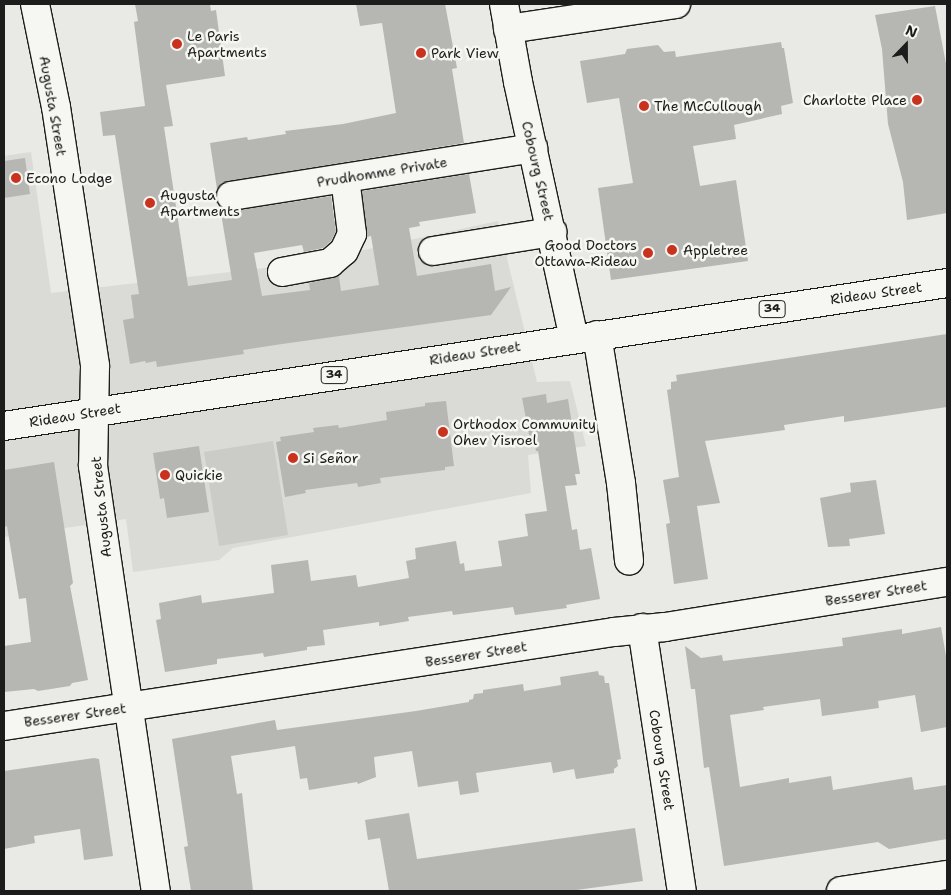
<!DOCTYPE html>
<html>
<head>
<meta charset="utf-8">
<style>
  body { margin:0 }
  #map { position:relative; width:951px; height:895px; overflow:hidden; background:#e9e9e5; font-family:"Shantell Sans",sans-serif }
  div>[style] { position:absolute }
  .built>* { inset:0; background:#dadad6 }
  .green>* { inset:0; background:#cbcbc7 }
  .building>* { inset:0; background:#b6b6b3 }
  .roads { filter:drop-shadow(1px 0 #1c1c1c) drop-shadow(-1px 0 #1c1c1c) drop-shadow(0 1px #1c1c1c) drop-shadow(0 -1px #1c1c1c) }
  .street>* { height:28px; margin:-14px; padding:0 14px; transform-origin:14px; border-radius:14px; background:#f6f6f2 }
  .secondary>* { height:28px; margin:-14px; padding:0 14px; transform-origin:14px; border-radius:14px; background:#f6f6f2 }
  .primary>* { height:28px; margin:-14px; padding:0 14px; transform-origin:14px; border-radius:14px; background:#f6f6f2 }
  .dots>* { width:14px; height:14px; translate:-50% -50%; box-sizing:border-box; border:2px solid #f6f6f2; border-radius:50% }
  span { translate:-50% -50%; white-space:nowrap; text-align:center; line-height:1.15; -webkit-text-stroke:5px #f6f6f2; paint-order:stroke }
  .shield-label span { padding:1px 4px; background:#f6f6f2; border:1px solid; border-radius:4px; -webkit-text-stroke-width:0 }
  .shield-label { font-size:12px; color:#1c1c1c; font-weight:700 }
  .poi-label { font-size:14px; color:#1c1c1c }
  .left { translate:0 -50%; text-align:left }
  .right { translate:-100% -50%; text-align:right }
  .street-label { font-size:14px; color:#1c1c1c }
  .frame { position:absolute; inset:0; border:5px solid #1c1c1c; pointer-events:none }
  .north { position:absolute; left:881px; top:20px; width:50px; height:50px; -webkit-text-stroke:4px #f6f6f2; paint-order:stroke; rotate:22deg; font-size:14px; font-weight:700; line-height:20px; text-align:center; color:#1c1c1c }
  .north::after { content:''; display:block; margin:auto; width:18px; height:22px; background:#1c1c1c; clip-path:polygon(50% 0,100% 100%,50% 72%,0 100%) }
</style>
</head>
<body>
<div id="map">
  <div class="built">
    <i style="clip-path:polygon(31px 152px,51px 293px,299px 264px,498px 221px,537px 382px,570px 381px,586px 446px,528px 455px,531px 493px,233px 548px,219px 560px,133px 572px,126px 519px,4px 537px,4px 156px)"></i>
  </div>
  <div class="green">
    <i style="clip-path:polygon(273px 441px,288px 535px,219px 546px,204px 452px)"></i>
  </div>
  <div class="building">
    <i style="clip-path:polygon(135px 4px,210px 4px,211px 11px,216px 10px,225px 76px,166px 85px,173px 126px,164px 127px,188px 286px,232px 280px,220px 207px,226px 211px,233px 211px,331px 196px,336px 231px,331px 241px,323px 248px,304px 252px,302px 245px,254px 253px,262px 296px,310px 290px,309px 283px,339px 276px,341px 291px,379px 285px,371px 236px,367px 237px,362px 191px,469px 174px,476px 213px,419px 222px,420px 226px,409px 228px,417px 276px,491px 264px,495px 291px,511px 287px,491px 315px,282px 344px,243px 350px,244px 354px,157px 367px,156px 361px,146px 363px,145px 361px,130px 364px,123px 320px,134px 318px,131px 295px,139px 294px,115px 135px,103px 136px,100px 112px,145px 106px,134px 22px,138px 21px)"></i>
    <i style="clip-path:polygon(356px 4px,445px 4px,457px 68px,452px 69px,464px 143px,229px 181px,222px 184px,217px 189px,210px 143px,247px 137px,248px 140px,286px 134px,285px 131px,343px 124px,396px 113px,382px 23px,360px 26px)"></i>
    <i style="clip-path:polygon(935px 6px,947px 69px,947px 213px,907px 220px,903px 182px,888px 124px,882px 49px,875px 15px)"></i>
    <i style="clip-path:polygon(781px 42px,782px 48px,784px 48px,793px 103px,781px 106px,782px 114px,734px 125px,736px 139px,693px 146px,700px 186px,736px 180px,748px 261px,611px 280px,598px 188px,633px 183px,619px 98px,587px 103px,580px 61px,625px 54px,627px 49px,658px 45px,664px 52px,675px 51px,676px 57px)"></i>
    <i style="clip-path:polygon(25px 158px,30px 194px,4px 198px,4px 161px)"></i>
    <i style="clip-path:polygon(947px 334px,947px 407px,844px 422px,844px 416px,784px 425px,785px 430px,705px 441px,720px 503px,697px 506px,708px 579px,674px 584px,666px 524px,670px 523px,663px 480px,679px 477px,667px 390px,671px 389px,671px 382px,677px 381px,676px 375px)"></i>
    <i style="clip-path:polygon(546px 394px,547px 403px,568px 399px,580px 474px,575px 474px,577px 485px,565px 486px,572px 530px,577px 529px,580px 550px,591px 548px,600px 599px,566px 605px,567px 608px,515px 615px,513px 607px,453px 615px,452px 611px,408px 617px,409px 621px,379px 626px,379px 622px,323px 630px,325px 645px,307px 647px,307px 650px,264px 657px,263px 653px,217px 659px,217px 664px,165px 672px,156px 620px,161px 619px,159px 603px,201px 595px,202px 603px,274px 593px,271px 565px,308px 560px,311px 581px,356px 575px,358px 587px,409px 578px,406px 561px,416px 559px,415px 548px,456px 541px,460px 564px,464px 563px,465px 571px,502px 566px,498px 541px,528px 536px,525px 514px,547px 511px,538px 451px,536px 451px,535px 445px,531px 445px,522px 398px)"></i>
    <i style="clip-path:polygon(446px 401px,454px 466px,445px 467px,445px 470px,380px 478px,381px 483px,358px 487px,357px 483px,305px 490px,306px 493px,285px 497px,276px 442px,281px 441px,280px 437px,314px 432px,313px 428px,338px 425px,339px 428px,387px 420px,386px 412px,425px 406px,425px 403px)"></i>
    <i style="clip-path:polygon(199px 446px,209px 512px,167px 518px,164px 498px,160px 499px,153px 453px)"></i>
    <i style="clip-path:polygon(54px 462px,73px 583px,70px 586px,88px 680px,72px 683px,70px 686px,38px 691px,34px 689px,4px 692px,4px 646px,31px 642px,26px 598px,19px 599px,7px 526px,4px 527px,4px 470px)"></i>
    <i style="clip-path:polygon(876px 480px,885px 534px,849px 539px,850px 546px,828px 547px,820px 498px,851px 492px,850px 483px)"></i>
    <i style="clip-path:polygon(941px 627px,947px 662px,947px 727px,921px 732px,915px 695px,878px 701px,879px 708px,822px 716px,820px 699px,763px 707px,764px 710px,730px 715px,740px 787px,789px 778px,789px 783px,831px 776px,833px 790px,912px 777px,914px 790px,947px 785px,947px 839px,889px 849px,878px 842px,724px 866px,709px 767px,704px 768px,695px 689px,691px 689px,685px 646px,701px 658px,722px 655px,723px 661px,843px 646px,842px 638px,902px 629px,902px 634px)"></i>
    <i style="clip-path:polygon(598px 671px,599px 675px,604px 676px,605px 683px,609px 683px,621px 759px,617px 760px,618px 766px,614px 769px,614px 773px,576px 779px,574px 769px,553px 773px,551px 762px,476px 773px,479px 792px,460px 795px,458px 781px,418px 787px,412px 751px,374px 757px,376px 777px,358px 784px,357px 782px,309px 790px,307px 778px,300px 779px,295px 746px,231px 756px,237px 794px,242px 793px,253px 891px,191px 891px,184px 847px,188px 846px,172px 739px,275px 720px,277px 730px,416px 711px,469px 702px,469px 700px,473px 699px,474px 694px,483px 693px,483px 690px,523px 684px,524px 691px,561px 685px,560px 677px)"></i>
    <i style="clip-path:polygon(94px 758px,99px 759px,113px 856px,84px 860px,80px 829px,34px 836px,35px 843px,4px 849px,4px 771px)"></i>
    <i style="clip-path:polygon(409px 813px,417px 859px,635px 828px,643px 881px,569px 891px,389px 891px,380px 838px,368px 840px,365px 820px)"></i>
  </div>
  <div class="roads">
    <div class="street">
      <i style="left:35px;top:4px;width:105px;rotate:78.5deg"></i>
      <i style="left:56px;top:107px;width:262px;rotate:81.4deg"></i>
      <i style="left:95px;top:366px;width:100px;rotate:91.1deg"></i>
      <i style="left:93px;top:466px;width:430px;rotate:81.6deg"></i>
      <i style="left:231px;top:196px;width:306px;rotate:-9deg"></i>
      <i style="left:433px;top:251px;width:121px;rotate:-9.1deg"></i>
      <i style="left:282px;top:272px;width:49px;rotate:-10.6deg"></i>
      <i style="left:330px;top:263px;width:18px;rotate:-41deg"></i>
      <i style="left:344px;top:251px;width:19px;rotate:-65deg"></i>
      <i style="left:352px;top:234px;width:56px;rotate:-97.1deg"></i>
      <i style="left:597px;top:335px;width:150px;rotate:80.8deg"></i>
      <i style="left:621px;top:483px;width:78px;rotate:84.1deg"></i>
      <i style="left:642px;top:628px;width:266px;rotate:81.4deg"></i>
      <i style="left:4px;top:726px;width:617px;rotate:-8.76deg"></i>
      <i style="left:614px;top:632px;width:51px;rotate:-5.6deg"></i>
      <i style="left:665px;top:627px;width:286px;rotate:-9.1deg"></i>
      <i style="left:841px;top:891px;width:107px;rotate:-8.6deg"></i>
    </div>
    <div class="secondary">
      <i style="left:504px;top:4px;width:79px;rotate:79.8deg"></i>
      <i style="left:518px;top:82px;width:262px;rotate:77.7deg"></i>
      <i style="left:508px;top:29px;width:170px;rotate:-8.5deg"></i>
    </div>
    <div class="primary">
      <i style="left:4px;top:426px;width:954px;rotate:-8.62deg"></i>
    </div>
  </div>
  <div class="dots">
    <i style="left:177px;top:44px;background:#c8321e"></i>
    <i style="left:421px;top:53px;background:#c8321e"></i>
    <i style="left:917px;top:100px;background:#c8321e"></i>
    <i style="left:644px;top:106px;background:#c8321e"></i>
    <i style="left:16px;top:178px;background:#c8321e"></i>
    <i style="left:150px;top:203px;background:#c8321e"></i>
    <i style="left:672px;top:250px;background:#c8321e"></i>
    <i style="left:648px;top:253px;background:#c8321e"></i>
    <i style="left:443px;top:432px;background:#c8321e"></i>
    <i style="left:293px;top:458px;background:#c8321e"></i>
    <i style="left:165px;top:475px;background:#c8321e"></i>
  </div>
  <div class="shield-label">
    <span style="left:772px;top:309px">34</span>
    <span style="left:334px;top:375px">34</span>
  </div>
  <div class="poi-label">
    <span class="left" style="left:187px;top:44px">Le Paris<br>Apartments</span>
    <span class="left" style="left:431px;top:53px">Park View</span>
    <span class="right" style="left:907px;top:100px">Charlotte Place</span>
    <span class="left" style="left:654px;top:106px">The McCullough</span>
    <span class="left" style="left:26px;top:178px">Econo Lodge</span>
    <span class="left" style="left:160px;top:203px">Augusta<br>Apartments</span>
    <span class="right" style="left:637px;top:253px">Good Doctors<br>Ottawa-Rideau</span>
    <span class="left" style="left:683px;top:250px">Appletree</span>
    <span class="left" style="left:453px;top:432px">Orthodox Community<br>Ohev Yisroel</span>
    <span class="left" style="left:303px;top:458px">Si Señor</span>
    <span class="left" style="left:175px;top:475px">Quickie</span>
  </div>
  <div class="street-label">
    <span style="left:53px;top:106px;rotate:80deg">Augusta Street</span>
    <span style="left:538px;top:171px;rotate:77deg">Cobourg Street</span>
    <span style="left:382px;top:172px;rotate:-9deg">Prudhomme Private</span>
    <span style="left:876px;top:293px;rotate:-8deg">Rideau Street</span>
    <span style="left:475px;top:353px;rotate:-9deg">Rideau Street</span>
    <span style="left:75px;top:415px;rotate:-9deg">Rideau Street</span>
    <span style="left:101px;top:507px;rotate:-96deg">Augusta Street</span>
    <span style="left:876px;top:593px;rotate:-9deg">Besserer Street</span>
    <span style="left:476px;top:654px;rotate:-9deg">Besserer Street</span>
    <span style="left:75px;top:715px;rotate:-8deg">Besserer Street</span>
    <span style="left:662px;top:760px;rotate:81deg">Cobourg Street</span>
  </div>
  <div class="frame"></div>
  <div class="north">N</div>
</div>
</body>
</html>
